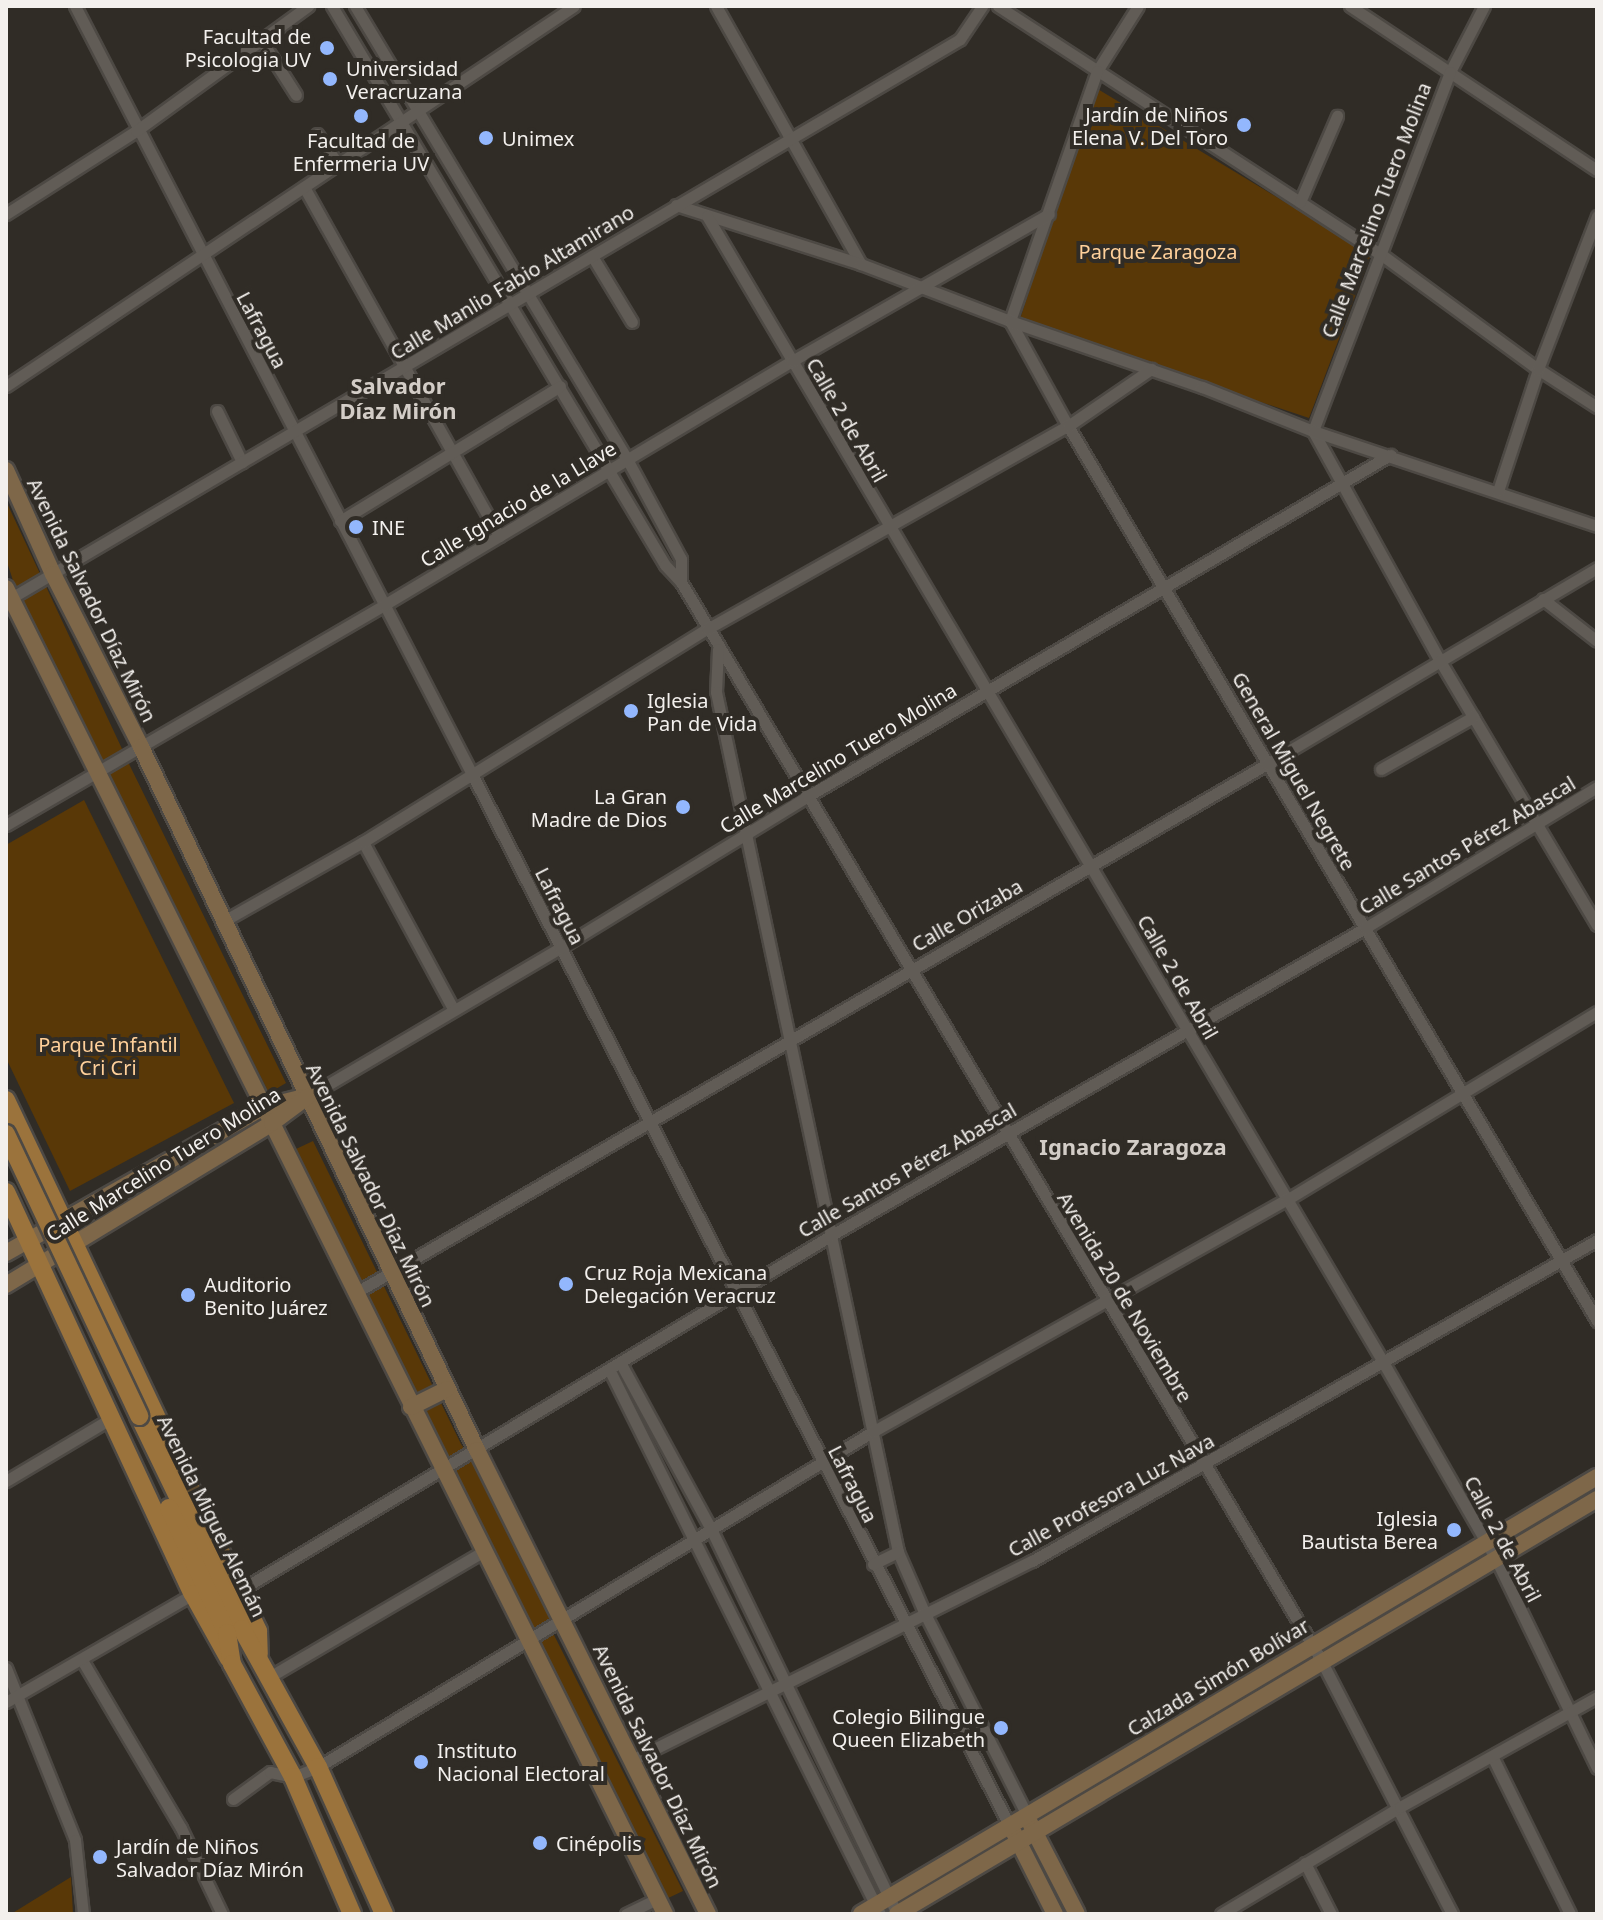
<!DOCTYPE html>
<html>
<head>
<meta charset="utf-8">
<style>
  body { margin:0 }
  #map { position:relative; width:1603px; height:1920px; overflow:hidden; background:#302c26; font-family:"Noto Sans",sans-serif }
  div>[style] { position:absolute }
  .green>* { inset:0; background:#593807 }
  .roads { filter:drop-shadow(2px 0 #4d4944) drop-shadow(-2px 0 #4d4944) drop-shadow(0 2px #4d4944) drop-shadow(0 -2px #4d4944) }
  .street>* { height:11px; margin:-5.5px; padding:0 5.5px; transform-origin:5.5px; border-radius:5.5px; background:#615c56 }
  .secondary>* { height:16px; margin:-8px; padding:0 8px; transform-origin:8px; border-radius:8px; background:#7e6749 }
  .primary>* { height:18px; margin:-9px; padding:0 9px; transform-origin:9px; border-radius:9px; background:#9b733c }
  .bridges { filter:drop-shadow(2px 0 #4d4944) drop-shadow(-2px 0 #4d4944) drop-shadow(0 2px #4d4944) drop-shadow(0 -2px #4d4944) }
  .primary-bridge>* { height:18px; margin:-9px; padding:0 9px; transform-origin:9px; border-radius:9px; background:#9b733c }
  .dots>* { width:22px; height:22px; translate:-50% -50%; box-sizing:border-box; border:4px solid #302c26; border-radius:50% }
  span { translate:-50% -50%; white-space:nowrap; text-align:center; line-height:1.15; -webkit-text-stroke:8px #302c26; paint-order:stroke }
  .poi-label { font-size:20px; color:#f3f0ed }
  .right { translate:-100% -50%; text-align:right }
  .left { translate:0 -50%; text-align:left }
  .street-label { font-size:20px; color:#f3f0ed }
  .park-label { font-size:20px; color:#ffd09a }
  .neighbourhood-label { font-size:22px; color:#d3cdc7; font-weight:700 }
  .frame { position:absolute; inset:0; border:8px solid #f3f0ed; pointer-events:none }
</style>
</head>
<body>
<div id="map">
  <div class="green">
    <i style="clip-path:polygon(1096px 88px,1371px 254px,1309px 418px,1019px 322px)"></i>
    <i style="clip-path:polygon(6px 501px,131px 768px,286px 1083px,269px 1093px,20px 602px,6px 559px)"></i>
    <i style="clip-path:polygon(84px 800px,234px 1103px,70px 1191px,6px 1058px,6px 845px)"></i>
    <i style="clip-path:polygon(313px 1141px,461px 1444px,480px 1471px,550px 1616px,554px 1635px,683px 1891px,664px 1900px,453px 1484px,448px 1458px,296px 1149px)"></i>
    <i style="clip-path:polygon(71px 1877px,73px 1914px,11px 1914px)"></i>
  </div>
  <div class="roads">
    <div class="street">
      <i style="left:75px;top:6px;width:867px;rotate:62.67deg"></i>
      <i style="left:473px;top:776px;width:1178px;rotate:62.93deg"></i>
      <i style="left:332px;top:6px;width:651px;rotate:59.22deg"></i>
      <i style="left:665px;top:565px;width:23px;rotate:47deg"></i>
      <i style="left:681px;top:582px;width:1254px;rotate:59.3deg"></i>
      <i style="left:1321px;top:1660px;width:286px;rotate:62.7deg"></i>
      <i style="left:355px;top:6px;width:528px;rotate:59.02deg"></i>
      <i style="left:627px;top:459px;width:114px;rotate:61.6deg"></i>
      <i style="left:681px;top:559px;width:23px;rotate:90deg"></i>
      <i style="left:716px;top:6px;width:296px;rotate:60.7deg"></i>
      <i style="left:998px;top:6px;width:458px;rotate:33deg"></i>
      <i style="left:1382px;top:255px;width:193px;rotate:36.2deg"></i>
      <i style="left:1538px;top:369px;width:70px;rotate:32.8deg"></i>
      <i style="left:1138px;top:6px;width:77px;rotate:122.2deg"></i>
      <i style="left:1097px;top:71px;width:265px;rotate:109.2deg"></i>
      <i style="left:1010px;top:321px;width:120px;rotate:61.1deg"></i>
      <i style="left:1068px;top:426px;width:1040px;rotate:59.41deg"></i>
      <i style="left:1350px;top:6px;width:296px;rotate:33.6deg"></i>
      <i style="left:1484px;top:6px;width:74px;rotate:117.3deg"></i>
      <i style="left:1450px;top:72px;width:384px;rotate:110.9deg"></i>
      <i style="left:1313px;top:431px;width:263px;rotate:61.1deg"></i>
      <i style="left:1440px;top:661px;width:307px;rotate:59.3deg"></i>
      <i style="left:261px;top:40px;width:65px;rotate:57.5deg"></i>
      <i style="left:317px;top:134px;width:37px;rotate:55deg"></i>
      <i style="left:304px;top:187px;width:400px;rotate:60.8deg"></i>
      <i style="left:1300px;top:202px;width:94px;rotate:-66.7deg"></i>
      <i style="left:676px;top:205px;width:194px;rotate:17.7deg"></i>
      <i style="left:861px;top:264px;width:160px;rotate:20.9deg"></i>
      <i style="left:1010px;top:321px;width:203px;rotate:19deg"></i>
      <i style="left:1202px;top:387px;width:119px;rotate:21.6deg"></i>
      <i style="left:1313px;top:431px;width:299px;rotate:18.5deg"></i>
      <i style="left:6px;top:214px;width:154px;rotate:-32.6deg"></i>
      <i style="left:136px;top:131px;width:213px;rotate:-36deg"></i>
      <i style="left:707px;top:216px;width:1331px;rotate:59.46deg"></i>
      <i style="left:1383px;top:1362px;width:227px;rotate:60.2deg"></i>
      <i style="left:1496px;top:1559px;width:232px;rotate:64.2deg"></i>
      <i style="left:592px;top:256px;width:77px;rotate:58.8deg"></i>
      <i style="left:6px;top:386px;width:683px;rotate:-33.78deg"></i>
      <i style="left:217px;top:411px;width:57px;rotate:63.9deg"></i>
      <i style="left:1498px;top:491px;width:128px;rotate:-71.8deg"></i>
      <i style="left:1538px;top:369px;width:164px;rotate:-68.9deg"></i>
      <i style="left:340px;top:521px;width:258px;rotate:-31.5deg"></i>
      <i style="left:1543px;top:599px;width:68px;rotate:37.9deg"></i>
      <i style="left:6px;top:601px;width:1107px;rotate:-30.5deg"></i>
      <i style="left:960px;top:39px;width:40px;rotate:-56deg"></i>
      <i style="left:718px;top:649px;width:43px;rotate:92.7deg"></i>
      <i style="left:716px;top:692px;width:879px;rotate:78.05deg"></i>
      <i style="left:898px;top:1552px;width:68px;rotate:66.5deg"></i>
      <i style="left:925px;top:1614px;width:225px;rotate:63.1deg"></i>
      <i style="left:1381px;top:769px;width:106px;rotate:-29.5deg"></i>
      <i style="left:6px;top:825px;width:437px;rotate:-30.2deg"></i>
      <i style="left:384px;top:605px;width:475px;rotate:-30.9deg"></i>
      <i style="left:792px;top:361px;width:296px;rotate:-29.8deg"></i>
      <i style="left:363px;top:842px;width:191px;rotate:61.6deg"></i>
      <i style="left:222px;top:922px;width:162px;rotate:-29.6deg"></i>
      <i style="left:363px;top:842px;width:405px;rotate:-31.8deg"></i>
      <i style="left:707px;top:629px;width:414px;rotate:-29.4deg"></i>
      <i style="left:1068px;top:426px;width:101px;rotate:-34.5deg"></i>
      <i style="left:307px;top:1097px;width:294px;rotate:-30.5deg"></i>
      <i style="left:560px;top:948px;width:291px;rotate:-31.5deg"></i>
      <i style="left:808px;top:796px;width:675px;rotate:-30.37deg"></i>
      <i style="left:355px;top:1293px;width:1054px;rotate:-30.12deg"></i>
      <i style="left:1267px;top:764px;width:384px;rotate:-30.7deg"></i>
      <i style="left:621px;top:1364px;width:188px;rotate:61.4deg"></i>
      <i style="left:711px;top:1529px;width:428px;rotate:64.2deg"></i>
      <i style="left:610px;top:1371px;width:606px;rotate:63.56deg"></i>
      <i style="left:6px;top:1481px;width:121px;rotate:-30.8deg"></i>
      <i style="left:873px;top:1564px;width:28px;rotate:-26deg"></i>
      <i style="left:239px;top:1591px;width:689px;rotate:-30.99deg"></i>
      <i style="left:830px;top:1236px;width:617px;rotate:-29.93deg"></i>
      <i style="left:1365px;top:928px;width:271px;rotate:-31.3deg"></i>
      <i style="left:82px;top:1660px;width:195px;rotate:59.5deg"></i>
      <i style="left:181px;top:1828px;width:95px;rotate:64.5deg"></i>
      <i style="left:6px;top:1668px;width:185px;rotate:68.1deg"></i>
      <i style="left:75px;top:1840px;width:74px;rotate:83.8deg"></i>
      <i style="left:271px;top:1676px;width:247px;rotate:-30.4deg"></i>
      <i style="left:6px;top:1702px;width:216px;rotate:-30deg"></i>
      <i style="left:1493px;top:1758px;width:174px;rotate:63.7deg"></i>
      <i style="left:632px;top:1760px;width:447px;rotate:-26.5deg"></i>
      <i style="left:1032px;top:1561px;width:650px;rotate:-29.6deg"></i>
      <i style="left:233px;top:1799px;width:46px;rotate:-36.1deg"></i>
      <i style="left:270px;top:1772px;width:24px;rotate:12deg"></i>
      <i style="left:293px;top:1777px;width:27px;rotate:-22deg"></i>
      <i style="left:318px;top:1767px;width:647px;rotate:-31.16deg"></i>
      <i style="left:872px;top:1432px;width:477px;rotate:-29.3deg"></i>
      <i style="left:1288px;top:1199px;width:361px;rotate:-31.2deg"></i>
      <i style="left:1305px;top:1863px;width:57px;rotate:63deg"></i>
      <i style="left:626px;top:1914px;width:34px;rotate:-26deg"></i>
      <i style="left:1221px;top:1914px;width:209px;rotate:-30.9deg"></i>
      <i style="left:1400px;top:1807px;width:226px;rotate:-29.2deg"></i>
    </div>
    <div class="secondary">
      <i style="left:6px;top:470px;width:114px;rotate:65.7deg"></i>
      <i style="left:53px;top:574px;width:194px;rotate:63deg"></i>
      <i style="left:141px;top:747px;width:779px;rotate:64.45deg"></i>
      <i style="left:477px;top:1450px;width:518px;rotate:63.53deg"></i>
      <i style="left:6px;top:588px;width:1481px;rotate:63.57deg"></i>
      <i style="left:6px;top:1253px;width:296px;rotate:-29.5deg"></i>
      <i style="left:264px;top:1107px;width:38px;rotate:-14deg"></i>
      <i style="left:6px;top:1285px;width:311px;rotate:-31.3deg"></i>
      <i style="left:272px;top:1123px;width:44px;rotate:-36.6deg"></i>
      <i style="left:411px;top:1407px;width:40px;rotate:-26.6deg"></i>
      <i style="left:1030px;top:1823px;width:102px;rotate:62.7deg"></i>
      <i style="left:1014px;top:1833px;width:91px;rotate:63.2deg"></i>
      <i style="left:861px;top:1914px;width:856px;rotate:-30.7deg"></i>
      <i style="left:897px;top:1914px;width:814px;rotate:-30.66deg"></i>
    </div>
    <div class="primary">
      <i style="left:6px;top:1100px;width:588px;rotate:64.61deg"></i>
      <i style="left:258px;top:1631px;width:23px;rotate:88deg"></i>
      <i style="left:6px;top:1192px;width:443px;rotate:65.1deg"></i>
      <i style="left:193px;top:1594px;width:74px;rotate:61deg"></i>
      <i style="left:139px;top:1416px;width:237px;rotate:64.2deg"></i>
      <i style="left:242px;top:1629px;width:158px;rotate:61.2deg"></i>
      <i style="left:318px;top:1767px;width:161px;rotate:65.8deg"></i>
      <i style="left:169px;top:1508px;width:138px;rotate:65.1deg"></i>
      <i style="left:227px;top:1633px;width:31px;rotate:81deg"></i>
      <i style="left:232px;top:1664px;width:128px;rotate:61.6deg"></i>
      <i style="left:293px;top:1777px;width:149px;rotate:66.7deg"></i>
    </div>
  </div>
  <div class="bridges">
    <div class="primary-bridge">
      <i style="left:6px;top:1134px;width:312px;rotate:64.7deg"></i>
    </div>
  </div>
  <div class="dots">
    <i style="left:327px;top:48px;background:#93b7fd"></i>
    <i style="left:330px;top:79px;background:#93b7fd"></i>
    <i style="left:361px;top:116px;background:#93b7fd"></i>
    <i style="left:1244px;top:125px;background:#93b7fd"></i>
    <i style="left:486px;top:138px;background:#93b7fd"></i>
    <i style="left:356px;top:527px;background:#93b7fd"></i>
    <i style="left:631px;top:711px;background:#93b7fd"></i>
    <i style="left:683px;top:807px;background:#93b7fd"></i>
    <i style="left:566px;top:1284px;background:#93b7fd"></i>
    <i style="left:188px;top:1295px;background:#93b7fd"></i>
    <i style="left:1454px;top:1530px;background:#93b7fd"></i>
    <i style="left:1001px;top:1728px;background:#93b7fd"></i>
    <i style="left:421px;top:1762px;background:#93b7fd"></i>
    <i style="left:540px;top:1843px;background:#93b7fd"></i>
    <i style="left:100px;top:1857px;background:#93b7fd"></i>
  </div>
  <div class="poi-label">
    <span class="right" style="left:311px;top:48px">Facultad de<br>Psicologia UV</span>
    <span class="left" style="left:346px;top:80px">Universidad<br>Veracruzana</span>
    <span class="right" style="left:1228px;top:126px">Jardín de Niños<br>Elena V. Del Toro</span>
    <span class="left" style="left:502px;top:138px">Unimex</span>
    <span style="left:361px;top:152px">Facultad de<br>Enfermeria UV</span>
    <span class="left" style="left:372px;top:527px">INE</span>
    <span class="left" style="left:647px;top:712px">Iglesia<br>Pan de Vida</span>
    <span class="right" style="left:667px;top:808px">La Gran<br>Madre de Dios</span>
    <span class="left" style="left:584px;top:1284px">Cruz Roja Mexicana<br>Delegación Veracruz</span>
    <span class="left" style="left:204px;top:1296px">Auditorio<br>Benito Juárez</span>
    <span class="right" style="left:1438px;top:1530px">Iglesia<br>Bautista Berea</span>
    <span class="right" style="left:985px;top:1728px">Colegio Bilingue<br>Queen Elizabeth</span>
    <span class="left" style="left:437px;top:1762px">Instituto<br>Nacional Electoral</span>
    <span class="left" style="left:556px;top:1843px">Cinépolis</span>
    <span class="left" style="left:116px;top:1858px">Jardín de Niños<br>Salvador Díaz Mirón</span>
  </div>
  <div class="street-label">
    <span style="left:1376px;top:210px;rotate:-69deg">Calle Marcelino Tuero Molina</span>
    <span style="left:512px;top:282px;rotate:-31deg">Calle Manlio Fabio Altamirano</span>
    <span style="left:262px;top:330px;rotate:62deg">Lafragua</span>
    <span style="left:847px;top:420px;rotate:60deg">Calle 2 de Abril</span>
    <span style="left:518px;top:504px;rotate:-31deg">Calle Ignacio de la Llave</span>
    <span style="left:92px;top:600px;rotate:64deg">Avenida Salvador Díaz Mirón</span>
    <span style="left:838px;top:758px;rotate:-31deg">Calle Marcelino Tuero Molina</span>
    <span style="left:1294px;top:771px;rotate:60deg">General Miguel Negrete</span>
    <span style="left:1467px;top:845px;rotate:-31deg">Calle Santos Pérez Abascal</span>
    <span style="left:560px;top:906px;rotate:63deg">Lafragua</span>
    <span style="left:967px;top:915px;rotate:-30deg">Calle Orizaba</span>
    <span style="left:1178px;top:977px;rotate:60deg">Calle 2 de Abril</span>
    <span style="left:163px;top:1164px;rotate:-32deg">Calle Marcelino Tuero Molina</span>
    <span style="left:907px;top:1170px;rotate:-30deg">Calle Santos Pérez Abascal</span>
    <span style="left:371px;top:1185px;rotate:64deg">Avenida Salvador Díaz Mirón</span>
    <span style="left:1125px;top:1297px;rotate:59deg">Avenida 20 de Noviembre</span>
    <span style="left:853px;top:1484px;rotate:63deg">Lafragua</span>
    <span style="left:1111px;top:1495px;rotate:-29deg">Calle Profesora Luz Nava</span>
    <span style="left:212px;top:1516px;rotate:64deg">Avenida Miguel Alemán</span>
    <span style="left:1503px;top:1539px;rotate:62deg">Calle 2 de Abril</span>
    <span style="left:1218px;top:1677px;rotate:-31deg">Calzada Simón Bolívar</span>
    <span style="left:658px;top:1766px;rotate:64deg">Avenida Salvador Díaz Mirón</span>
  </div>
  <div class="park-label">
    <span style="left:1158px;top:251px">Parque Zaragoza</span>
    <span style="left:108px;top:1056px">Parque Infantil<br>Cri Cri</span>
  </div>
  <div class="neighbourhood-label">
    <span style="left:398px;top:398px">Salvador<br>Díaz Mirón</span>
    <span style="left:1133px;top:1147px">Ignacio Zaragoza</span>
  </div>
  <div class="frame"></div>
</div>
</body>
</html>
